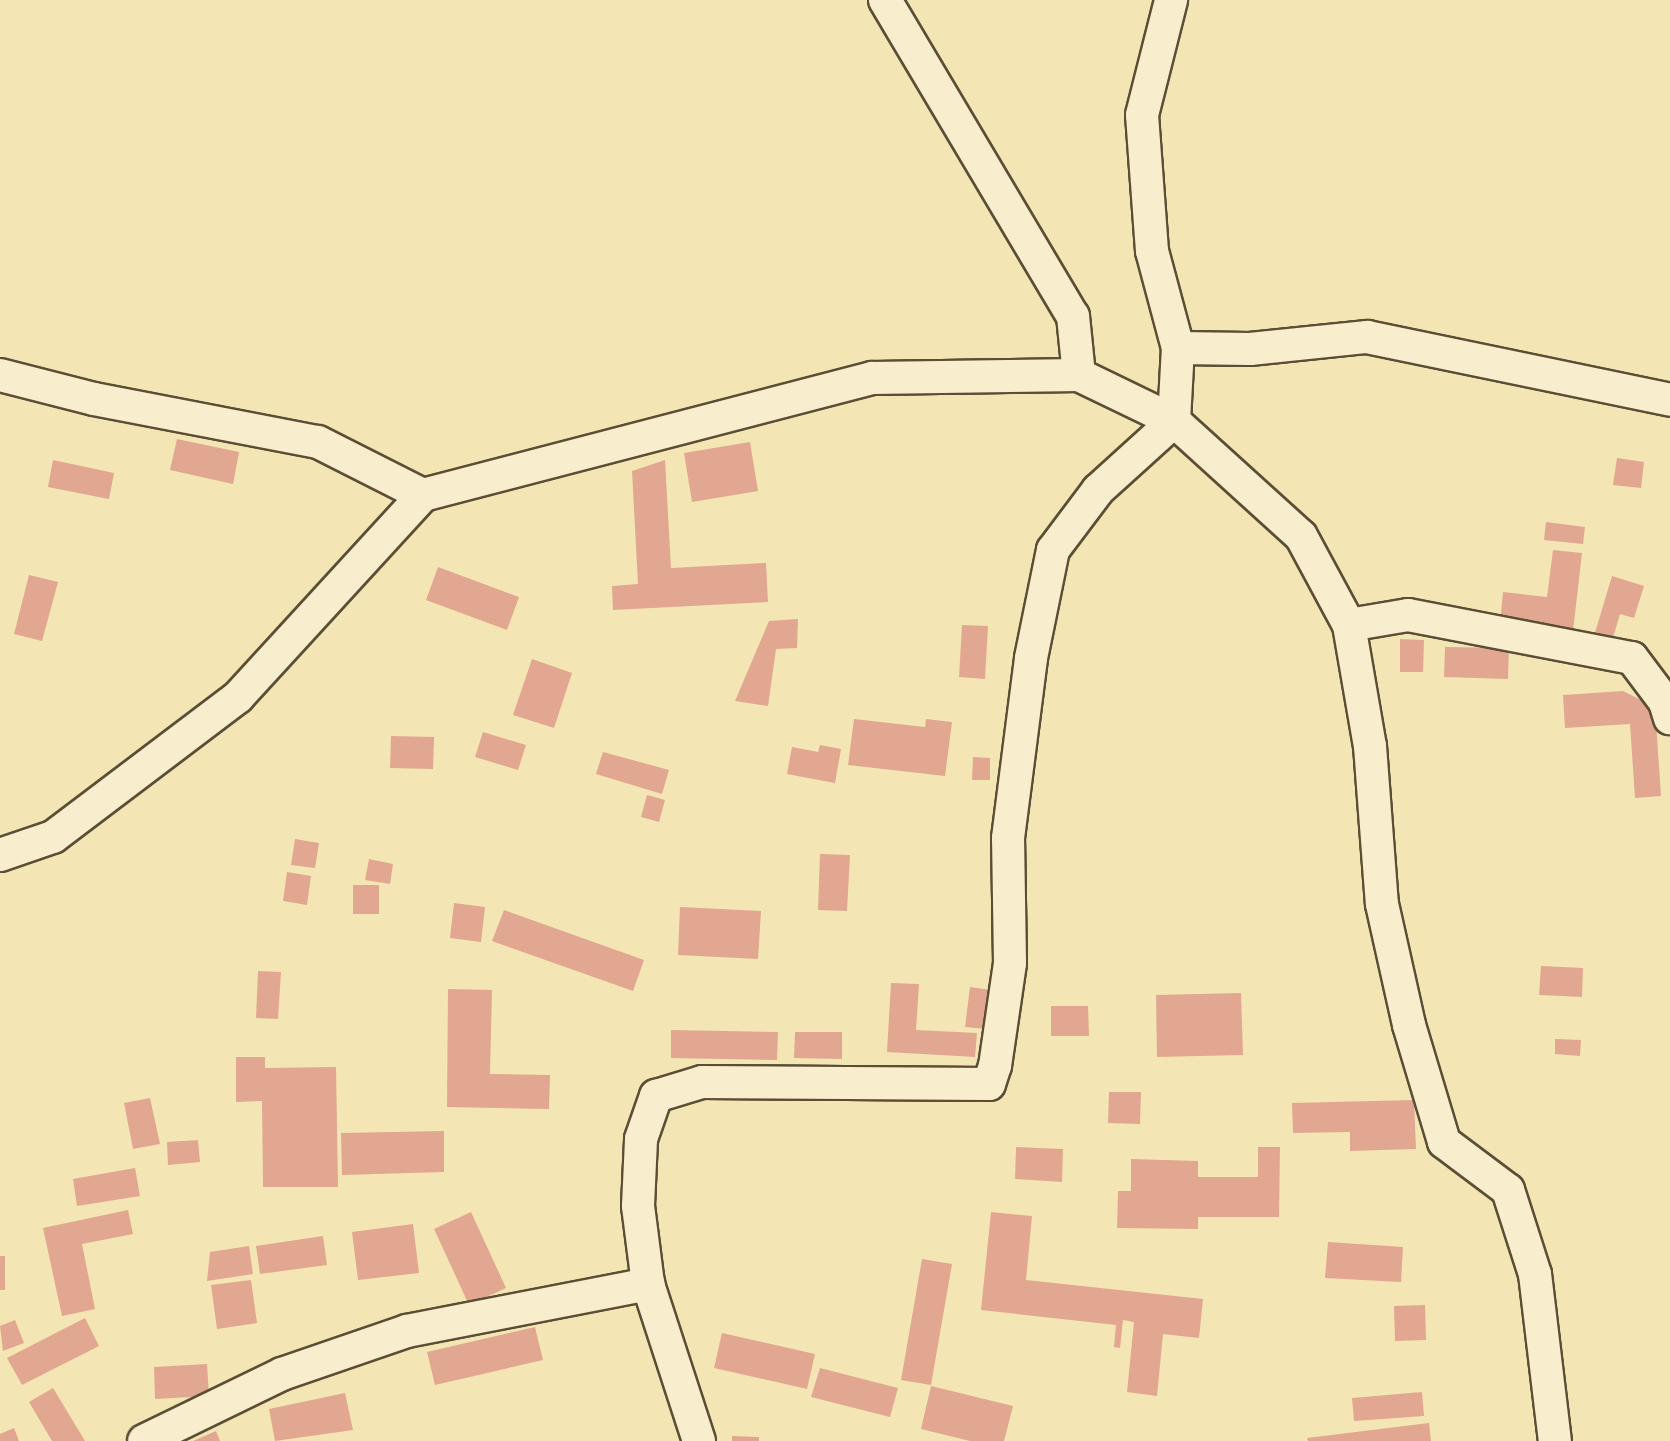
<!DOCTYPE html>
<html>
<head>
<meta charset="utf-8">
<style>
  body { margin:0 }
  #map { position:relative; width:1670px; height:1441px; overflow:hidden; background:#f4e5b4; font-family:"Gentium Book Plus",serif }
  div>[style] { position:absolute }
  .building>* { inset:0; background:#e2a790 }
  .roads { filter:drop-shadow(2px 0 #5b4e35) drop-shadow(-2px 0 #5b4e35) drop-shadow(0 2px #5b4e35) drop-shadow(0 -2px #5b4e35) }
  .minor>* { height:32px; margin:-16px; padding:0 16px; transform-origin:16px; border-radius:16px; background:#f8eece }
  span { translate:-50% -50%; white-space:nowrap; text-align:center; line-height:1.15; -webkit-text-stroke:6px #f8eece; paint-order:stroke }
</style>
</head>
<body>
<div id="map">
  <div class="building">
    <i style="clip-path:polygon(177px 439px,239px 452px,233px 484px,170px 470px)"></i>
    <i style="clip-path:polygon(750px 442px,758px 491px,692px 502px,684px 453px)"></i>
    <i style="clip-path:polygon(1617px 458px,1644px 462px,1641px 488px,1613px 485px)"></i>
    <i style="clip-path:polygon(53px 460px,114px 473px,109px 499px,48px 487px)"></i>
    <i style="clip-path:polygon(665px 460px,671px 568px,766px 563px,768px 602px,613px 610px,612px 586px,638px 584px,632px 471px)"></i>
    <i style="clip-path:polygon(1546px 522px,1585px 527px,1583px 544px,1544px 540px)"></i>
    <i style="clip-path:polygon(1553px 550px,1582px 553px,1573px 631px,1500px 623px,1503px 592px,1547px 597px)"></i>
    <i style="clip-path:polygon(438px 567px,519px 597px,507px 630px,426px 600px)"></i>
    <i style="clip-path:polygon(29px 575px,58px 582px,42px 641px,14px 634px)"></i>
    <i style="clip-path:polygon(1612px 576px,1644px 586px,1634px 618px,1620px 614px,1612px 641px,1594px 636px)"></i>
    <i style="clip-path:polygon(798px 619px,797px 648px,776px 649px,768px 706px,735px 701px,769px 621px)"></i>
    <i style="clip-path:polygon(962px 625px,988px 626px,985px 679px,959px 677px)"></i>
    <i style="clip-path:polygon(1400px 639px,1424px 640px,1423px 672px,1400px 672px)"></i>
    <i style="clip-path:polygon(1445px 647px,1509px 648px,1508px 679px,1444px 677px)"></i>
    <i style="clip-path:polygon(532px 659px,572px 673px,554px 728px,513px 715px)"></i>
    <i style="clip-path:polygon(1623px 691px,1655px 707px,1661px 796px,1635px 798px,1630px 724px,1565px 728px,1563px 695px)"></i>
    <i style="clip-path:polygon(854px 719px,925px 727px,926px 719px,952px 722px,945px 776px,848px 765px)"></i>
    <i style="clip-path:polygon(483px 732px,526px 745px,518px 770px,475px 757px)"></i>
    <i style="clip-path:polygon(391px 736px,434px 737px,433px 769px,390px 768px)"></i>
    <i style="clip-path:polygon(820px 745px,841px 749px,835px 783px,787px 774px,792px 747px,818px 752px)"></i>
    <i style="clip-path:polygon(603px 752px,669px 770px,662px 794px,596px 774px)"></i>
    <i style="clip-path:polygon(973px 757px,990px 758px,990px 780px,972px 780px)"></i>
    <i style="clip-path:polygon(647px 795px,665px 800px,659px 822px,641px 817px)"></i>
    <i style="clip-path:polygon(295px 839px,319px 843px,315px 868px,291px 865px)"></i>
    <i style="clip-path:polygon(820px 854px,850px 855px,847px 911px,818px 910px)"></i>
    <i style="clip-path:polygon(369px 859px,393px 864px,390px 884px,365px 880px)"></i>
    <i style="clip-path:polygon(287px 872px,311px 876px,307px 905px,283px 901px)"></i>
    <i style="clip-path:polygon(353px 885px,379px 885px,379px 914px,353px 914px)"></i>
    <i style="clip-path:polygon(454px 903px,485px 907px,481px 942px,450px 938px)"></i>
    <i style="clip-path:polygon(680px 907px,761px 911px,758px 959px,678px 955px)"></i>
    <i style="clip-path:polygon(504px 910px,644px 960px,633px 991px,492px 941px)"></i>
    <i style="clip-path:polygon(1541px 966px,1583px 968px,1582px 997px,1539px 995px)"></i>
    <i style="clip-path:polygon(258px 971px,281px 972px,278px 1019px,256px 1018px)"></i>
    <i style="clip-path:polygon(891px 983px,919px 984px,916px 1030px,977px 1033px,975px 1057px,887px 1052px)"></i>
    <i style="clip-path:polygon(970px 987px,991px 990px,986px 1029px,965px 1027px)"></i>
    <i style="clip-path:polygon(448px 989px,492px 990px,490px 1074px,550px 1075px,549px 1109px,447px 1107px)"></i>
    <i style="clip-path:polygon(1241px 993px,1243px 1055px,1157px 1057px,1156px 995px)"></i>
    <i style="clip-path:polygon(1051px 1006px,1088px 1006px,1089px 1036px,1051px 1036px)"></i>
    <i style="clip-path:polygon(671px 1030px,778px 1032px,777px 1060px,671px 1058px)"></i>
    <i style="clip-path:polygon(795px 1032px,842px 1032px,842px 1059px,794px 1058px)"></i>
    <i style="clip-path:polygon(1555px 1039px,1581px 1040px,1580px 1056px,1555px 1054px)"></i>
    <i style="clip-path:polygon(236px 1057px,265px 1057px,265px 1068px,336px 1067px,338px 1187px,263px 1187px,262px 1101px,236px 1102px)"></i>
    <i style="clip-path:polygon(1109px 1092px,1141px 1092px,1140px 1124px,1108px 1123px)"></i>
    <i style="clip-path:polygon(150px 1098px,160px 1144px,133px 1149px,124px 1103px)"></i>
    <i style="clip-path:polygon(1414px 1100px,1416px 1149px,1350px 1151px,1350px 1132px,1293px 1133px,1292px 1103px)"></i>
    <i style="clip-path:polygon(444px 1131px,444px 1172px,342px 1175px,341px 1133px)"></i>
    <i style="clip-path:polygon(198px 1140px,200px 1162px,168px 1165px,167px 1142px)"></i>
    <i style="clip-path:polygon(1016px 1147px,1063px 1149px,1062px 1182px,1015px 1179px)"></i>
    <i style="clip-path:polygon(1258px 1147px,1280px 1147px,1279px 1217px,1198px 1217px,1198px 1229px,1117px 1228px,1118px 1191px,1131px 1191px,1131px 1159px,1198px 1161px,1198px 1177px,1258px 1177px)"></i>
    <i style="clip-path:polygon(135px 1168px,140px 1196px,77px 1206px,73px 1179px)"></i>
    <i style="clip-path:polygon(128px 1210px,133px 1234px,82px 1244px,95px 1309px,62px 1316px,43px 1228px)"></i>
    <i style="clip-path:polygon(471px 1212px,506px 1288px,469px 1305px,434px 1229px)"></i>
    <i style="clip-path:polygon(991px 1212px,1032px 1216px,1026px 1280px,1203px 1299px,1199px 1338px,1163px 1334px,1157px 1396px,1127px 1392px,1134px 1322px,1123px 1320px,1120px 1348px,1114px 1347px,1116px 1325px,981px 1310px)"></i>
    <i style="clip-path:polygon(413px 1224px,419px 1273px,358px 1280px,352px 1232px)"></i>
    <i style="clip-path:polygon(323px 1236px,327px 1265px,260px 1274px,256px 1246px)"></i>
    <i style="clip-path:polygon(1328px 1242px,1403px 1247px,1401px 1282px,1325px 1278px)"></i>
    <i style="clip-path:polygon(249px 1246px,253px 1274px,207px 1281px,210px 1252px)"></i>
    <i style="clip-path:polygon(0 1256px,5px 1256px,5px 1290px,0 1290px)"></i>
    <i style="clip-path:polygon(922px 1259px,952px 1264px,931px 1385px,901px 1380px)"></i>
    <i style="clip-path:polygon(251px 1280px,257px 1323px,217px 1329px,211px 1285px)"></i>
    <i style="clip-path:polygon(1425px 1305px,1426px 1340px,1395px 1341px,1394px 1306px)"></i>
    <i style="clip-path:polygon(85px 1318px,99px 1346px,22px 1385px,7px 1358px)"></i>
    <i style="clip-path:polygon(15px 1320px,24px 1343px,3px 1351px,0 1326px)"></i>
    <i style="clip-path:polygon(535px 1327px,543px 1360px,435px 1385px,427px 1352px)"></i>
    <i style="clip-path:polygon(722px 1333px,815px 1354px,807px 1389px,714px 1368px)"></i>
    <i style="clip-path:polygon(207px 1364px,209px 1396px,155px 1399px,154px 1367px)"></i>
    <i style="clip-path:polygon(820px 1368px,898px 1388px,890px 1417px,811px 1397px)"></i>
    <i style="clip-path:polygon(931px 1386px,1013px 1406px,1004px 1441px,970px 1441px,921px 1429px)"></i>
    <i style="clip-path:polygon(53px 1388px,85px 1441px,52px 1441px,29px 1402px)"></i>
    <i style="clip-path:polygon(1422px 1392px,1424px 1416px,1354px 1421px,1352px 1398px)"></i>
    <i style="clip-path:polygon(345px 1393px,353px 1430px,275px 1441px,269px 1409px)"></i>
    <i style="clip-path:polygon(1429px 1423px,1431px 1441px,1308px 1441px,1307px 1438px)"></i>
    <i style="clip-path:polygon(14px 1428px,19px 1441px,0 1441px,0 1434px)"></i>
    <i style="clip-path:polygon(216px 1431px,220px 1441px,193px 1441px)"></i>
    <i style="clip-path:polygon(732px 1436px,759px 1437px,759px 1441px,732px 1441px)"></i>
  </div>
  <div class="roads">
    <div class="minor">
      <i style="left:885px;top:0;width:368px;rotate:59.3deg"></i>
      <i style="left:1073px;top:316px;width:59px;rotate:84.2deg"></i>
      <i style="left:1178px;top:348px;width:72px;rotate:0.8deg"></i>
      <i style="left:1250px;top:349px;width:118px;rotate:-5.9deg"></i>
      <i style="left:1367px;top:337px;width:309px;rotate:11.7deg"></i>
      <i style="left:0;top:375px;width:97px;rotate:14.3deg"></i>
      <i style="left:94px;top:399px;width:228px;rotate:10.9deg"></i>
      <i style="left:318px;top:442px;width:118px;rotate:26.8deg"></i>
      <i style="left:1349px;top:625px;width:60px;rotate:-9.6deg"></i>
      <i style="left:1408px;top:615px;width:228px;rotate:10.9deg"></i>
      <i style="left:1632px;top:658px;width:55px;rotate:53.1deg"></i>
      <i style="left:1665px;top:702px;width:17px;rotate:73deg"></i>
      <i style="left:0;top:855px;width:56px;rotate:-18.8deg"></i>
      <i style="left:53px;top:837px;width:232px;rotate:-37.1deg"></i>
      <i style="left:238px;top:697px;width:274px;rotate:-47.5deg"></i>
      <i style="left:423px;top:495px;width:464px;rotate:-14.6deg"></i>
      <i style="left:872px;top:378px;width:207px;rotate:-0.8deg"></i>
      <i style="left:1079px;top:375px;width:106px;rotate:25.8deg"></i>
      <i style="left:1174px;top:421px;width:171px;rotate:42.2deg"></i>
      <i style="left:1301px;top:536px;width:101px;rotate:61.7deg"></i>
      <i style="left:1349px;top:625px;width:123px;rotate:80.2deg"></i>
      <i style="left:1370px;top:746px;width:158px;rotate:85.7deg"></i>
      <i style="left:1382px;top:904px;width:124px;rotate:77.4deg"></i>
      <i style="left:1409px;top:1025px;width:122px;rotate:73.3deg"></i>
      <i style="left:1444px;top:1142px;width:80px;rotate:36.9deg"></i>
      <i style="left:1508px;top:1190px;width:88px;rotate:72.2deg"></i>
      <i style="left:1535px;top:1274px;width:168px;rotate:83.2deg"></i>
      <i style="left:144px;top:1441px;width:153px;rotate:-25.9deg"></i>
      <i style="left:282px;top:1374px;width:132px;rotate:-19deg"></i>
      <i style="left:407px;top:1331px;width:246px;rotate:-11deg"></i>
      <i style="left:699px;top:1441px;width:165px;rotate:-108deg"></i>
      <i style="left:648px;top:1284px;width:79px;rotate:-97.3deg"></i>
      <i style="left:638px;top:1206px;width:67px;rotate:-87.4deg"></i>
      <i style="left:641px;top:1139px;width:46px;rotate:-70.8deg"></i>
      <i style="left:656px;top:1096px;width:48px;rotate:-16.9deg"></i>
      <i style="left:702px;top:1082px;width:287px;rotate:0.4deg"></i>
      <i style="left:989px;top:1084px;width:19px;rotate:-72deg"></i>
      <i style="left:995px;top:1066px;width:104px;rotate:-81.7deg"></i>
      <i style="left:1010px;top:963px;width:125px;rotate:-90.9deg"></i>
      <i style="left:1008px;top:838px;width:181px;rotate:-82.7deg"></i>
      <i style="left:1031px;top:658px;width:110px;rotate:-78.5deg"></i>
      <i style="left:1053px;top:550px;width:75px;rotate:-53.1deg"></i>
      <i style="left:1098px;top:490px;width:103px;rotate:-42.2deg"></i>
      <i style="left:1174px;top:421px;width:73px;rotate:-86.9deg"></i>
      <i style="left:1178px;top:348px;width:100px;rotate:-105deg"></i>
      <i style="left:1152px;top:251px;width:136px;rotate:-94.2deg"></i>
      <i style="left:1142px;top:115px;width:119px;rotate:-75.8deg"></i>
    </div>
  </div>
</div>
</body>
</html>
